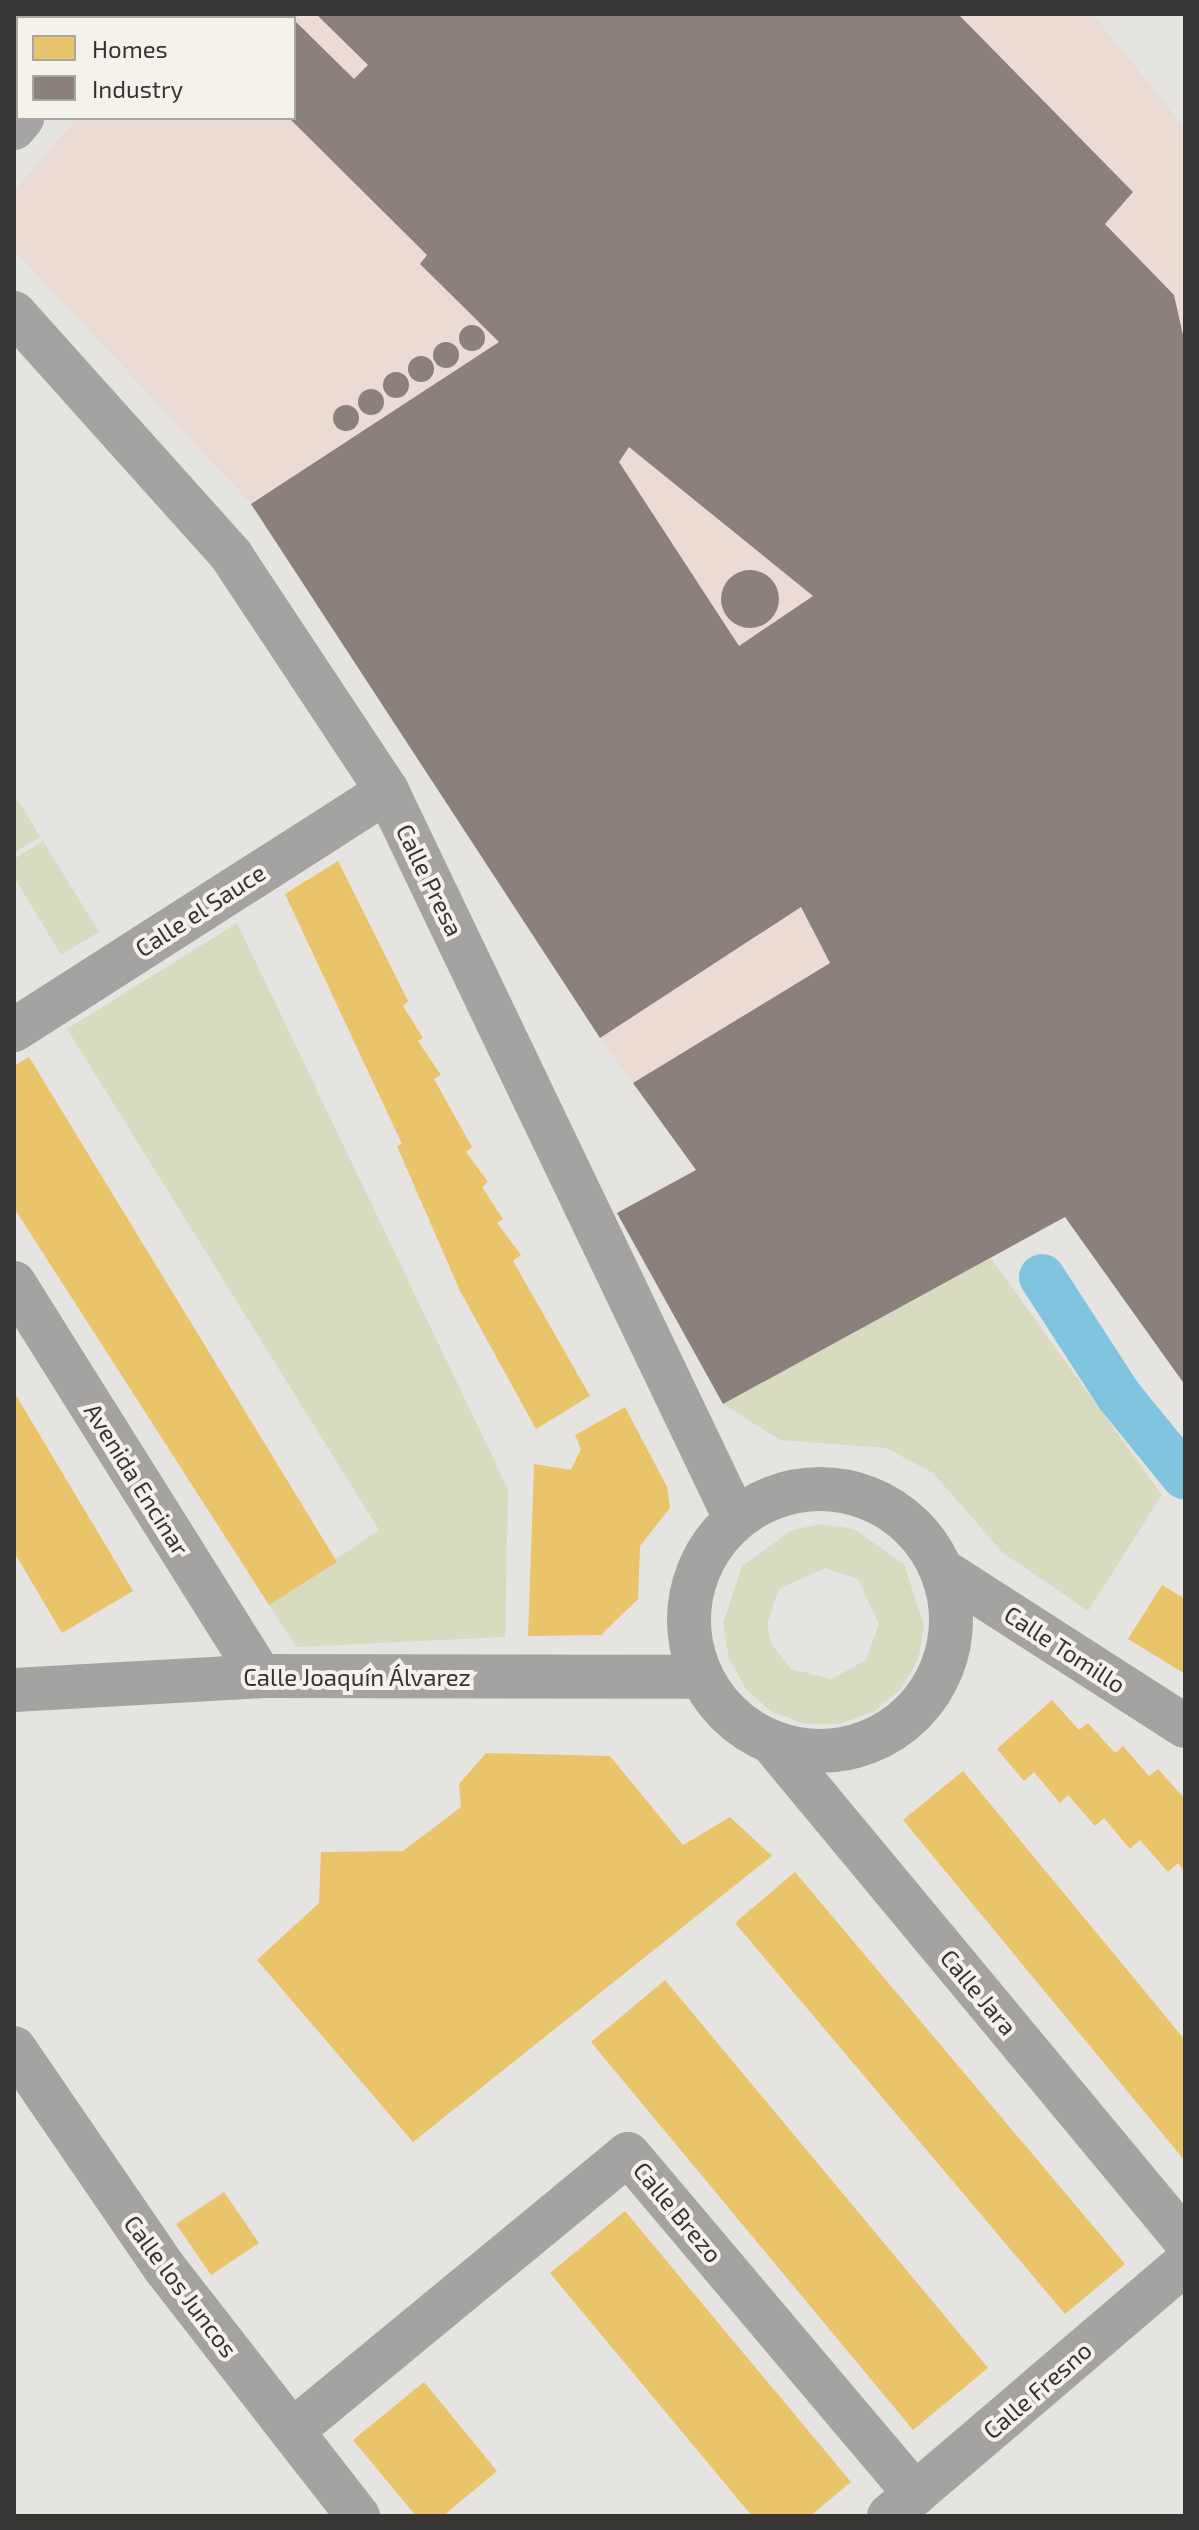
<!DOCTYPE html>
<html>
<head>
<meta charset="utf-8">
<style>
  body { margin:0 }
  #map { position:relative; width:1199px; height:2530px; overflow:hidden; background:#e6e4e1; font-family:"Exo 2",sans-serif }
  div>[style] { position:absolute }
  .industrial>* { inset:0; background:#eadcd4 }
  .green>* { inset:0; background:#d8dbbf }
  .homes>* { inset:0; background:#e9c46a }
  .industry>* { inset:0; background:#8a817c }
  .round { border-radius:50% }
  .canal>* { height:46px; margin:-23px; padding:0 23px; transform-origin:23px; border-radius:23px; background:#80c4e0 }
  .minor>* { height:44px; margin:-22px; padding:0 22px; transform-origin:22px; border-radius:22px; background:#a4a3a1 }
  .minor>.ring { margin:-22px; padding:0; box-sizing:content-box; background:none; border:44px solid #a4a3a1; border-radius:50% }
  .major>* { height:44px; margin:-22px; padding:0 22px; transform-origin:22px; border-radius:22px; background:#a6a4a4 }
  span { translate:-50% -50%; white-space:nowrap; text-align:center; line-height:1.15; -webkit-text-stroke:8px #f5f2ec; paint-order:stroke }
  .street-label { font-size:24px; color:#363533 }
  .frame { position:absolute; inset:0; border:16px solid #363533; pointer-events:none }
  .legend { position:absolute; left:16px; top:16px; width:280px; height:104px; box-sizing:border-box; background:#f5f2ec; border:2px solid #a9a6a2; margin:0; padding:10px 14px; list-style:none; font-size:24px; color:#363533 }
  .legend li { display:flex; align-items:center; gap:16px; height:40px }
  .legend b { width:40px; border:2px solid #a9a6a2 }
</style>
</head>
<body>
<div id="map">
  <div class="industrial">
    <i style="clip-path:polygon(166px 14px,1093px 14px,1185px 128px,1185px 1385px,1065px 1217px,723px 1404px,617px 1213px,696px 1169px,600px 1038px,251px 504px,14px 250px,14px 191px,77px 118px,294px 118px,294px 18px)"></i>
  </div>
  <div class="green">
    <i style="clip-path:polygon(18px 800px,40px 837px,14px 853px,14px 802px)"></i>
    <i style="clip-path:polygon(43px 841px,99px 932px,61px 955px,14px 877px,14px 859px)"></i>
    <i style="clip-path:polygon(237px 923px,508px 1489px,505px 1637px,297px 1647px,269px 1605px,379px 1530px,67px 1029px)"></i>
    <i style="clip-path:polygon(990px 1257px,1162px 1495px,1088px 1611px,1003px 1553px,933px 1473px,886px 1448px,780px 1440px,723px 1404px)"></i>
    <i style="clip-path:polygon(evenodd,822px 1524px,854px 1529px,904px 1564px,924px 1626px,918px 1660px,900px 1690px,873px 1712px,840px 1724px,805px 1724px,772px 1712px,746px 1689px,729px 1659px,723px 1624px,742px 1566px,792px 1530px,822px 1524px,825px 1568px,858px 1579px,879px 1624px,866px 1660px,832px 1679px,791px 1669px,771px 1643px,767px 1624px,779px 1589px,825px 1568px)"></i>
  </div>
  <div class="homes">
    <i style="clip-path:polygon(338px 861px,408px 1001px,403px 1006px,423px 1038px,418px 1041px,441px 1075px,434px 1079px,472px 1147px,466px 1152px,488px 1182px,482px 1187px,503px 1219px,497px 1223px,521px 1255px,513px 1261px,590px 1396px,536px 1429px,460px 1291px,397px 1146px,402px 1144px,285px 894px)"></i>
    <i style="clip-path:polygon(29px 1057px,337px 1562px,269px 1605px,14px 1208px,14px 1066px)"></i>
    <i style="clip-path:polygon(14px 1392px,133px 1591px,62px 1633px,14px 1552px)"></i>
    <i style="clip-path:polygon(625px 1407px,667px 1487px,670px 1508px,640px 1546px,638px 1599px,601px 1635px,528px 1636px,534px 1464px,571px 1470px,581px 1449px,575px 1435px)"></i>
    <i style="clip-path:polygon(1162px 1585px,1185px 1599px,1185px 1674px,1128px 1639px)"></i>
    <i style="clip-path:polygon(1052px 1700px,1079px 1730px,1088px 1723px,1115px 1753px,1123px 1746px,1149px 1776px,1158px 1769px,1185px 1799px,1185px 1872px,1178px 1863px,1168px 1872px,1140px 1840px,1130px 1849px,1104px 1818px,1095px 1826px,1068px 1795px,1060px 1803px,1034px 1772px,1024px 1781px,997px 1749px)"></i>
    <i style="clip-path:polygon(486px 1753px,610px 1756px,683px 1845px,730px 1817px,772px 1856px,413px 2142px,257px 1960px,319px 1903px,321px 1852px,403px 1851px,461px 1807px,459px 1784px)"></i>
    <i style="clip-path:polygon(963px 1771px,1185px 2040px,1185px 2161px,903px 1820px)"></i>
    <i style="clip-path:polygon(795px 1872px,1125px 2264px,1065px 2314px,735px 1923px)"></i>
    <i style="clip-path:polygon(665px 1980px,988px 2368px,913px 2430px,591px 2042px)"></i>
    <i style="clip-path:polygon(224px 2192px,259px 2243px,211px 2275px,176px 2224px)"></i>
    <i style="clip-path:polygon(625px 2211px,851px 2482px,810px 2516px,752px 2516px,550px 2273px)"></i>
    <i style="clip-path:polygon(424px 2382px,497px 2471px,443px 2516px,416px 2516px,353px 2440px)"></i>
  </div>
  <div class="industry">
    <i style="clip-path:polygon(245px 14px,288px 14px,292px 18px,241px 18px)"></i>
    <i style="clip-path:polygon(evenodd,316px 14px,958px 14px,1133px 192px,1105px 224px,1174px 295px,1185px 344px,1185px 1385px,1065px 1217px,723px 1404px,617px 1213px,696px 1170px,633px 1083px,830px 963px,801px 907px,600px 1038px,251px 504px,499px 342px,420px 264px,427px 255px,289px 118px,294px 20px,354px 79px,368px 65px,316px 14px,629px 447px,813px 596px,739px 646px,619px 462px,629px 447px)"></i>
    <i class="round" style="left:459px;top:325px;width:26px;height:26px"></i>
    <i class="round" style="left:433px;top:342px;width:26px;height:26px"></i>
    <i class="round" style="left:408px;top:356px;width:26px;height:26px"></i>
    <i class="round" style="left:383px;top:372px;width:26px;height:26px"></i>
    <i class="round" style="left:358px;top:389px;width:26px;height:26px"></i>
    <i class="round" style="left:333px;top:405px;width:26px;height:26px"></i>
    <i class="round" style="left:721px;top:570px;width:58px;height:58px"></i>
  </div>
  <div class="canal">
    <i style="left:1042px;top:1277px;width:142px;rotate:57.1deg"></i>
    <i style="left:1119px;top:1396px;width:104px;rotate:50.8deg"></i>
  </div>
  <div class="minor">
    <i style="left:14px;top:313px;width:325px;rotate:48.1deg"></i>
    <i style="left:231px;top:555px;width:283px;rotate:56.5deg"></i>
    <i style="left:387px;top:791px;width:806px;rotate:64.42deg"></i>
    <i style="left:14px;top:1030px;width:443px;rotate:-32.6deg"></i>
    <i style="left:14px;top:1283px;width:464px;rotate:57.9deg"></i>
    <i class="ring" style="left:689px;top:1489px;width:218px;height:218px"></i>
    <i style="left:945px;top:1572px;width:285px;rotate:32.7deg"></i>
    <i style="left:14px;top:1690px;width:247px;rotate:-3.2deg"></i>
    <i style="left:261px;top:1676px;width:439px;rotate:0.1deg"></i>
    <i style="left:773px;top:1744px;width:645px;rotate:50.29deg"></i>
    <i style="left:14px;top:2048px;width:265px;rotate:55.6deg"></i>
    <i style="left:164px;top:2267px;width:316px;rotate:52.1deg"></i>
    <i style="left:292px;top:2431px;width:435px;rotate:-39.5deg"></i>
    <i style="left:628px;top:2154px;width:445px;rotate:49.8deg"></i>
    <i style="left:889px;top:2516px;width:389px;rotate:-40.5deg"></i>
  </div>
  <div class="major">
    <i style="left:59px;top:18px;width:6px;rotate:-45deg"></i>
    <i style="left:115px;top:18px;width:6px;rotate:-45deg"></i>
    <i style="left:14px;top:69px;width:6px;rotate:-51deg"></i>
    <i style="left:14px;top:128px;width:13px;rotate:-51deg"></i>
  </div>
  <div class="street-label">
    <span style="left:430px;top:880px;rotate:64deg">Calle Presa</span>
    <span style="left:200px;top:910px;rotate:-33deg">Calle el Sauce</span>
    <span style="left:137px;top:1479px;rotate:58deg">Avenida Encinar</span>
    <span style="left:1065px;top:1649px;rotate:33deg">Calle Tomillo</span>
    <span style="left:357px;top:1677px">Calle Joaquín Álvarez</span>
    <span style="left:979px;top:1992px;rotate:50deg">Calle Jara</span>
    <span style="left:678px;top:2212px;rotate:50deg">Calle Brezo</span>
    <span style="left:181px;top:2286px;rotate:53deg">Calle los Juncos</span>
    <span style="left:1037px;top:2390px;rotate:-41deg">Calle Fresno</span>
  </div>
  <div class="frame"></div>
  <ul class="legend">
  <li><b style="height:22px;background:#e9c46a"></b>Homes</li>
  <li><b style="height:22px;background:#8a817c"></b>Industry</li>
  </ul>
</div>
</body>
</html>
